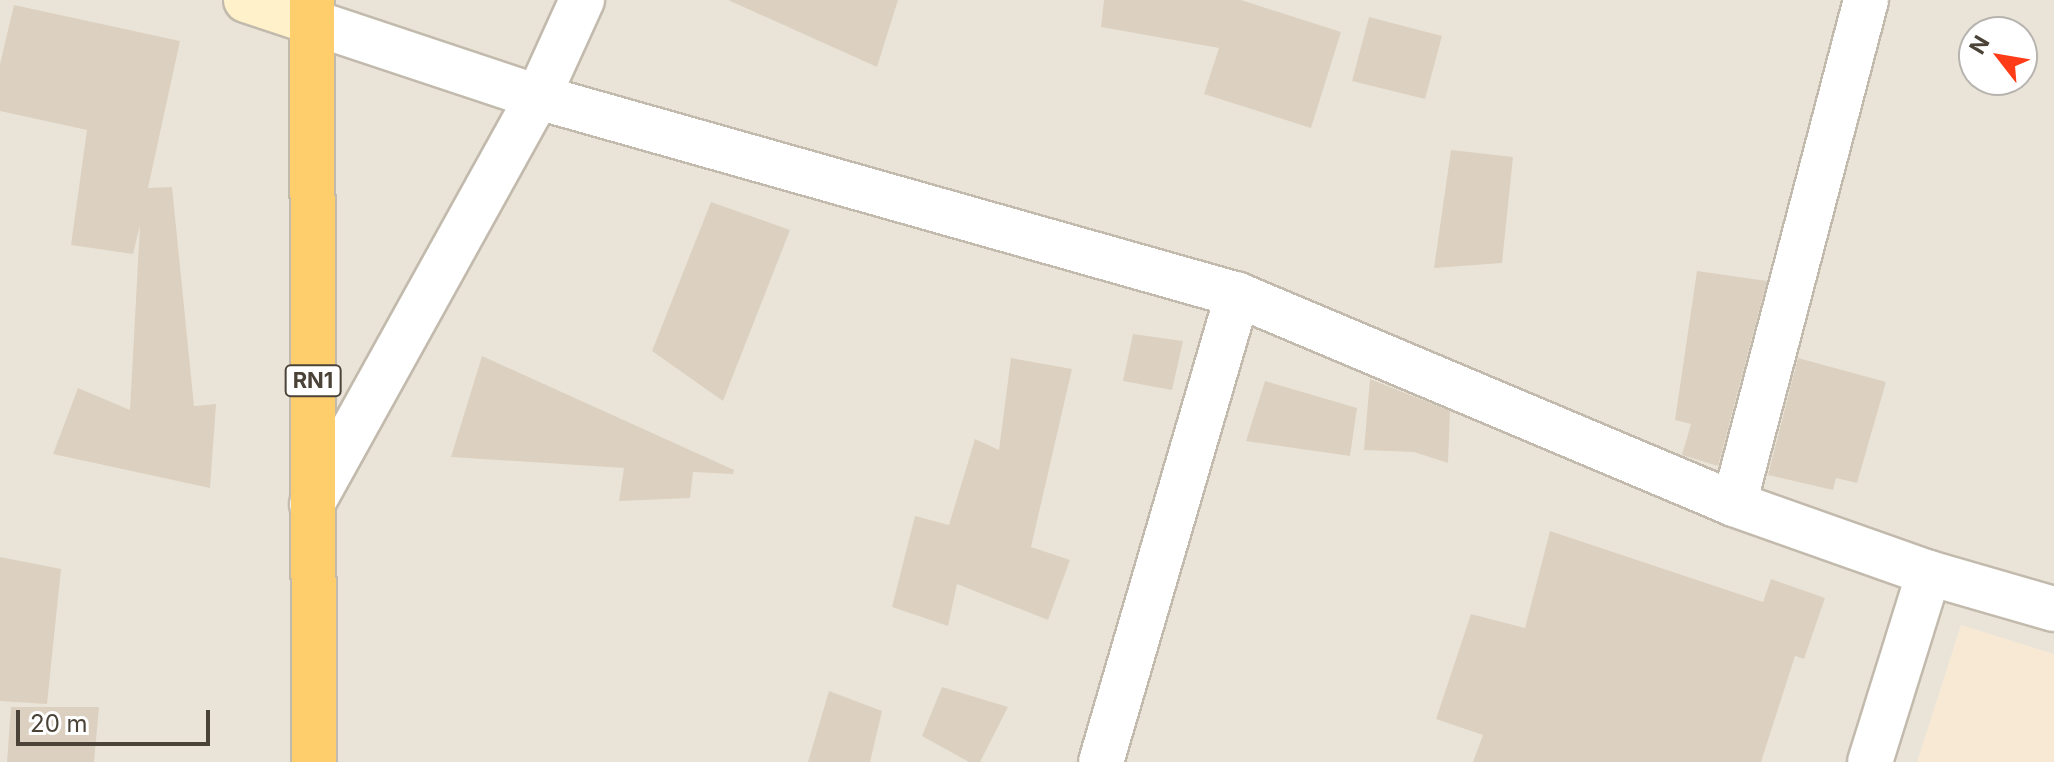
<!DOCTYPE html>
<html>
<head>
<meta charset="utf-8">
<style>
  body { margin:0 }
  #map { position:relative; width:2054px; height:762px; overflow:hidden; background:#f6f2ea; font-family:Inter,sans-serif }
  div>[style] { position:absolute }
  .residential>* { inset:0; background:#eae4d8 }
  .commercial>* { inset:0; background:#f8e9d5 }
  .building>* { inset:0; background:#dcd1c1 }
  .roads { filter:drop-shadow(2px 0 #c2baac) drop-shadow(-2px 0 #c2baac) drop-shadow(0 2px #c2baac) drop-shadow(0 -2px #c2baac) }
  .street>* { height:44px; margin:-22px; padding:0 22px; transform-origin:22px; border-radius:22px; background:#fff }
  .secondary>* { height:44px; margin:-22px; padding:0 22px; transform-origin:22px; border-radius:22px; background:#fff2cb }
  .highway>* { height:44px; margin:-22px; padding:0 22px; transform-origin:22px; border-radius:22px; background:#ffce6c }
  span { translate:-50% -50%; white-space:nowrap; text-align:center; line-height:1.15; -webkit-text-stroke:7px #fff; paint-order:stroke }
  .shield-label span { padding:2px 6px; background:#fff; border:2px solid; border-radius:6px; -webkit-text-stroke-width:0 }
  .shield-label { font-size:22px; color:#4b4337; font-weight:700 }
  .north { position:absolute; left:1958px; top:16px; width:80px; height:80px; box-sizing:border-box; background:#fff; border:2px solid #b7b4af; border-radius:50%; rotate:301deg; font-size:22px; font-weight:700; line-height:32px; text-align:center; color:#4b4337 }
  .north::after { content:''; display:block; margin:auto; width:28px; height:36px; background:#ff3b18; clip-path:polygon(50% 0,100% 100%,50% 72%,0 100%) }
  .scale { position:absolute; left:16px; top:710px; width:194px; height:36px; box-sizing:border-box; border:4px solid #4b4337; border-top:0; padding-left:10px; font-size:24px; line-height:28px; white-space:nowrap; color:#4b4337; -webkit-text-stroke:6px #fff; paint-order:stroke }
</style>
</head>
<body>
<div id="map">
  <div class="residential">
    <i style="clip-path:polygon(evenodd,0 0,2054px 0,2054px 762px,0 762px,0 0,1974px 32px,2022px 32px,2022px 80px,1974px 80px,1974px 32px)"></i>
  </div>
  <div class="commercial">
    <i style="clip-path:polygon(1961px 625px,2054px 654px,2054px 762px,1917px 762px)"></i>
  </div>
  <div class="building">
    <i style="clip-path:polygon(728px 0,898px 0,877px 67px)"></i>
    <i style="clip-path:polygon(1104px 0,1241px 0,1341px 32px,1311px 128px,1204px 94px,1219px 48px,1101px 27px)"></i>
    <i style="clip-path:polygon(14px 5px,180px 41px,148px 188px,172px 187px,194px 406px,216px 404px,210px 488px,53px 454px,78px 388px,130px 410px,140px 225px,133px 254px,71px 245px,87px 130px,0 111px,0 64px)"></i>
    <i style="clip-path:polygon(1369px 17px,1442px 36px,1425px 99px,1352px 81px)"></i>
    <i style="clip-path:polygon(1451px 150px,1513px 157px,1502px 263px,1434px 268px)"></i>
    <i style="clip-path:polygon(711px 202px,790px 230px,723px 401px,652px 351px)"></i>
    <i style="clip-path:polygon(1697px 271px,1767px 281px,1718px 466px,1682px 455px,1691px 424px,1675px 420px)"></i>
    <i style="clip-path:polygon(1133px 334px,1183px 341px,1172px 390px,1123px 381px)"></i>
    <i style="clip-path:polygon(482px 356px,734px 470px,733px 474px,693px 472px,690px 498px,619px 501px,624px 468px,451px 457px)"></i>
    <i style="clip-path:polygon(1011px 358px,1072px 369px,1031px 547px,1070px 560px,1048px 620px,957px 584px,948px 626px,892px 607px,915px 516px,949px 525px,975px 439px,999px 450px)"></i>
    <i style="clip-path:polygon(1798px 358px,1886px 382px,1857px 483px,1836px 478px,1833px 490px,1768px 475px)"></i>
    <i style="clip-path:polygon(1370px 379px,1450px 411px,1448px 463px,1414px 452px,1364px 450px)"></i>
    <i style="clip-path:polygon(1265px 381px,1357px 408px,1350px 456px,1246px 441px)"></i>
    <i style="clip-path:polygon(1550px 531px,1763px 602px,1771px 579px,1825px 598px,1804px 659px,1795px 656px,1761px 762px,1473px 762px,1483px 735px,1436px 719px,1471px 614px,1525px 628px)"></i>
    <i style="clip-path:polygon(0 557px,61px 569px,47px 704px,0 701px)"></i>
    <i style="clip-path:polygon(942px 687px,1008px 707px,980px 762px,969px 762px,922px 736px)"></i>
    <i style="clip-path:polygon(829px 691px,882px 711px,870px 762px,808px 762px)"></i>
    <i style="clip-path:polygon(11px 707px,99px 707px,94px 762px,7px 762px)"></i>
  </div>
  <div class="roads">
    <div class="street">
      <i style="left:312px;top:22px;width:238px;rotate:18.4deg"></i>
      <i style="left:538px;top:97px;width:727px;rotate:15.79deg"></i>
      <i style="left:1238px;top:295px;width:538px;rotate:22.85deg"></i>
      <i style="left:1734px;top:504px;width:207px;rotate:19.5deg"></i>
      <i style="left:1929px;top:573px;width:130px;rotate:16.1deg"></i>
      <i style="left:312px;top:504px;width:466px;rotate:-61deg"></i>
      <i style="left:538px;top:97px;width:107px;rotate:-65.6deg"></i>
      <i style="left:1734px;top:504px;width:521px;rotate:-75.32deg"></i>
      <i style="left:1101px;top:762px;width:487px;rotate:-73.7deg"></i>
      <i style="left:1870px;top:762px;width:198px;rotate:-72.7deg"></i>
    </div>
    <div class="secondary">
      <i style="left:246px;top:0;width:70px;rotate:18.4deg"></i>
    </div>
    <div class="highway">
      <i style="left:312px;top:0;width:762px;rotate:89.85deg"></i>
    </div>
  </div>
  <div class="shield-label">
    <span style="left:313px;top:381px">RN1</span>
  </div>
  <div class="north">N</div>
  <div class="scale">20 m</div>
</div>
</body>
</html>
